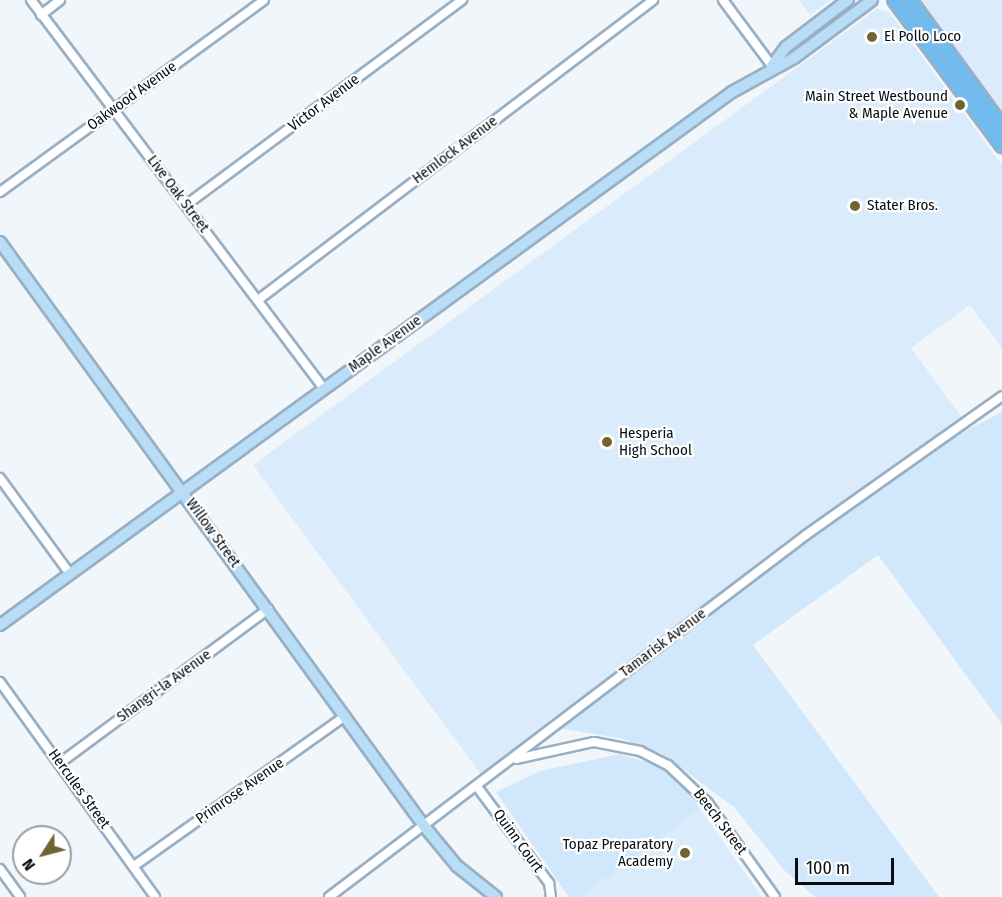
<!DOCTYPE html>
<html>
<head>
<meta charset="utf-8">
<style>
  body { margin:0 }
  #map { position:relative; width:1002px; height:897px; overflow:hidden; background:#f1f6fa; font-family:"Fira Sans Condensed",sans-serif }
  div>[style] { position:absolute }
  .built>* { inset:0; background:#daebfb }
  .green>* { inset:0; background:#d1e7fc }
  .roads { filter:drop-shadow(2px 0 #99afc3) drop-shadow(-2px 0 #99afc3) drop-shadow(0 2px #99afc3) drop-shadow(0 -2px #99afc3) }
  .street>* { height:8px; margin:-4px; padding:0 4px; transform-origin:4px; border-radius:4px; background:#fff }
  .secondary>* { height:10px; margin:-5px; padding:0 5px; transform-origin:5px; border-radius:5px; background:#b8ddf6 }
  .primary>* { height:12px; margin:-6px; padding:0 6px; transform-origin:6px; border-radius:6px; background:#71bbee }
  .dots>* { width:16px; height:16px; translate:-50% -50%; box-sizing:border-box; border:3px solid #fff; border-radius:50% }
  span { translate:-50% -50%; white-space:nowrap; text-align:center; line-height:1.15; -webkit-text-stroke:4.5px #fff; paint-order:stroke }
  .poi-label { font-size:15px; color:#060d13 }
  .left { translate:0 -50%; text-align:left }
  .right { translate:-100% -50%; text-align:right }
  .street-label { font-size:15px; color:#060d13 }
  .north { position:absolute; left:12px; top:825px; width:60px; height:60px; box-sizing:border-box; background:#fff; border:2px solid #9b9ea1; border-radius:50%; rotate:234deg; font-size:16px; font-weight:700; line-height:24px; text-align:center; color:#060d13 }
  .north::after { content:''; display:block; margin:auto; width:21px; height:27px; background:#706431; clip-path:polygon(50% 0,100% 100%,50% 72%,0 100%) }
  .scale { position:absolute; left:795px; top:858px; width:99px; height:27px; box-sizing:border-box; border:3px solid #060d13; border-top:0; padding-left:8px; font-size:18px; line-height:21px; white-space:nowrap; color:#060d13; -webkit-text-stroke:4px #fff; paint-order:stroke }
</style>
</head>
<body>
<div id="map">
  <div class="built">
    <i style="clip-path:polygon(799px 0,831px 0,810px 15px)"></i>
    <i style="clip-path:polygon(918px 0,1002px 0,1002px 114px)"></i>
    <i style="clip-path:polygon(877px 9px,889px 12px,1002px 165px,1002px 348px,970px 305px,911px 348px,964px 420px,862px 490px,482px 776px,253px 465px)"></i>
    <i style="clip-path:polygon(700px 809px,762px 897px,580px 897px)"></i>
  </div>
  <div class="green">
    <i style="clip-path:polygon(1002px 412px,1002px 724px,878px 555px,753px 645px,939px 897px,815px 897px,784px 870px,734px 807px,661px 753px,619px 738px,564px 729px,544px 735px,933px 448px)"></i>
    <i style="clip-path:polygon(620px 754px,657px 765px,689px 790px,700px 809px,580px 897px,569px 897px,496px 792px,540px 771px)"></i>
  </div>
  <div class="roads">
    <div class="street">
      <i style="left:31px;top:0;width:487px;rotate:53deg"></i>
      <i style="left:723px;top:0;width:82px;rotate:53.4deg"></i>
      <i style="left:41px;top:15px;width:24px;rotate:-38deg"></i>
      <i style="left:0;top:192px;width:326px;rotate:-36deg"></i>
      <i style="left:186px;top:205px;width:344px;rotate:-36.6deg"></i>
      <i style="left:258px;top:300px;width:496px;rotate:-37.2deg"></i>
      <i style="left:0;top:478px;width:119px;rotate:53.9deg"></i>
      <i style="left:0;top:682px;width:265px;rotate:54.2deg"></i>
      <i style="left:516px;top:759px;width:80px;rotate:-12.3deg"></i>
      <i style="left:594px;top:742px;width:47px;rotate:11.1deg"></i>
      <i style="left:640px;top:751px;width:31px;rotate:27deg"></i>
      <i style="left:668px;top:765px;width:55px;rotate:43.5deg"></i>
      <i style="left:708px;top:803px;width:115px;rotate:54.5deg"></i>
      <i style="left:60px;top:763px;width:259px;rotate:-36.5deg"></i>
      <i style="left:478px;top:788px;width:119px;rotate:53.2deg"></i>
      <i style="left:549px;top:883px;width:14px;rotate:82deg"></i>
      <i style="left:134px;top:866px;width:259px;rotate:-35.4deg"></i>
      <i style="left:0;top:869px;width:34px;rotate:54deg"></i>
      <i style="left:329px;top:897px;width:599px;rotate:-37.2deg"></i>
      <i style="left:806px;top:535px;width:240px;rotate:-35.3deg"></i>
    </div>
    <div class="secondary">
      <i style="left:772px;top:66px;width:24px;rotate:-54deg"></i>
      <i style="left:786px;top:47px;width:78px;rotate:-37.2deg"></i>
      <i style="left:0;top:242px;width:722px;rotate:54.02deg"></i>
      <i style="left:424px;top:826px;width:52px;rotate:50.5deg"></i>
      <i style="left:457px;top:866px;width:50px;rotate:38.5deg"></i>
      <i style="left:0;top:625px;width:905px;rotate:-36.06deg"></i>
      <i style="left:732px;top:92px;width:71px;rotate:-28.7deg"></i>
      <i style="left:794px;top:58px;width:97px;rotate:-36.6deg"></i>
    </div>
    <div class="primary">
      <i style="left:894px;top:0;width:182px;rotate:53.5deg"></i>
      <i style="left:910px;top:0;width:156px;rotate:53.9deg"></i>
    </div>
  </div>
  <div class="dots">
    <i style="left:872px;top:37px;background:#706431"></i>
    <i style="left:960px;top:105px;background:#706431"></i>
    <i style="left:855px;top:206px;background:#706431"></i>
    <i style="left:607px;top:442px;background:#706431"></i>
    <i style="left:685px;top:853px;background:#706431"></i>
  </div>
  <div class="poi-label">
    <span class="left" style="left:884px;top:37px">El Pollo Loco</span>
    <span class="right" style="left:948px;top:105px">Main Street Westbound<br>&amp; Maple Avenue</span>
    <span class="left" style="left:867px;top:206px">Stater Bros.</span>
    <span class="left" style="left:619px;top:442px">Hesperia<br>High School</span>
    <span class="right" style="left:673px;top:853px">Topaz Preparatory<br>Academy</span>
  </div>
  <div class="street-label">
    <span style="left:132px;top:96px;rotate:-36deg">Oakwood Avenue</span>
    <span style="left:324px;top:103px;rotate:-37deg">Victor Avenue</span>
    <span style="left:455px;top:150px;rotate:-37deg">Hemlock Avenue</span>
    <span style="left:178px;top:194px;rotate:53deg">Live Oak Street</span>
    <span style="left:385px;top:344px;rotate:-36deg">Maple Avenue</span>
    <span style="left:213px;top:533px;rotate:54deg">Willow Street</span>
    <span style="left:663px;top:643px;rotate:-37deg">Tamarisk Avenue</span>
    <span style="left:164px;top:686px;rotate:-36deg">Shangri-la Avenue</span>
    <span style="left:79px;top:789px;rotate:54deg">Hercules Street</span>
    <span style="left:240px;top:791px;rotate:-35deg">Primrose Avenue</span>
    <span style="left:720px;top:822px;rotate:53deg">Beech Street</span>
    <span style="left:518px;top:841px;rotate:54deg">Quinn Court</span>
  </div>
  <div class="north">N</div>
  <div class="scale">100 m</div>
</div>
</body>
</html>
